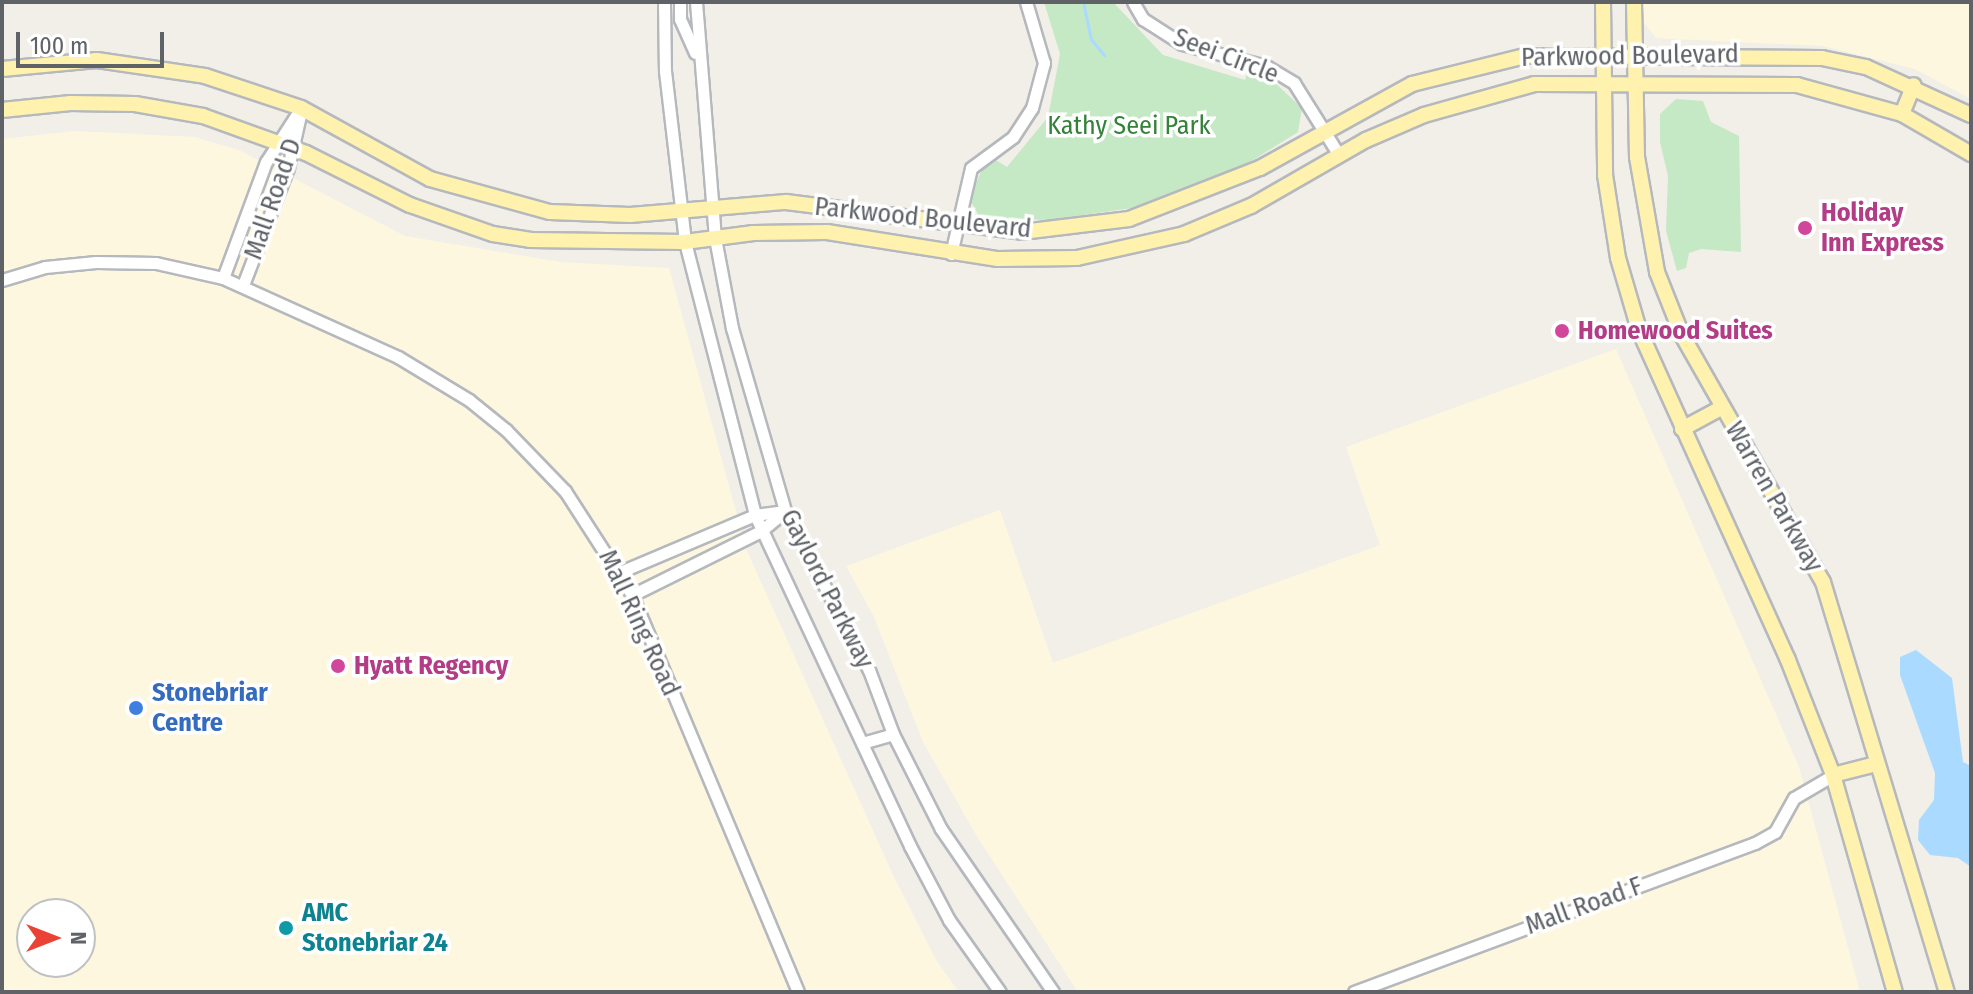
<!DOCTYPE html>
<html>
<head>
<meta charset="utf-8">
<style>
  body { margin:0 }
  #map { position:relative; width:1973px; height:994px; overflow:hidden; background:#f1efe8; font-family:"Fira Sans Condensed",sans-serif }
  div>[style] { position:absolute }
  .commercial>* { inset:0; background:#fef7e0 }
  .green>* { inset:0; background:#c5e8c5 }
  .water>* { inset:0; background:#aadaff }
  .stream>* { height:3px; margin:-1.5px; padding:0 1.5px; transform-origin:1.5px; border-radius:1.5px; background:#aadaff }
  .roads { filter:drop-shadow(2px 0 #b5b8bc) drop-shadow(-2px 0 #b5b8bc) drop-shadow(0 2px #b5b8bc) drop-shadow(0 -2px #b5b8bc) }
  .minor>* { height:11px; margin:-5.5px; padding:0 5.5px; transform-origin:5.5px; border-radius:5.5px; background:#fff }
  .major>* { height:14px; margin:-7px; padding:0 7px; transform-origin:7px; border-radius:7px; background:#fff2af }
  .dots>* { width:22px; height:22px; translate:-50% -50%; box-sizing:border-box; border:4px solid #fff; border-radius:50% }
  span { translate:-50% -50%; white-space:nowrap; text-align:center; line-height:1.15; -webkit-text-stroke:7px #fff; paint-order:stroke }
  .street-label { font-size:26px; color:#5f6368 }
  .park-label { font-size:26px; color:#348238 }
  .hotel-label { font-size:26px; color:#b23c85; font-weight:700 }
  .left { translate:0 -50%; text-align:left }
  .shop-label { font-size:26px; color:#366cbe; font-weight:700 }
  .culture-label { font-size:26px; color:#0d838f; font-weight:700 }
  .frame { position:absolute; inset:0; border:4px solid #5f6368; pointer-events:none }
  .north { position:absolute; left:16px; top:898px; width:80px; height:80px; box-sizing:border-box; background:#fff; border:2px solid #bfc1c3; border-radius:50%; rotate:90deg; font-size:22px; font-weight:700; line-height:32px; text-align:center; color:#5f6368 }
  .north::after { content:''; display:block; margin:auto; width:28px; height:36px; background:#ea4335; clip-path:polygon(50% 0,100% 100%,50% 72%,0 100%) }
  .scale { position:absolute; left:16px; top:32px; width:148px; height:36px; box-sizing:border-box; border:4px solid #5f6368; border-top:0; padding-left:10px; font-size:24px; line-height:28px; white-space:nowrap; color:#5f6368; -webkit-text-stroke:6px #fff; paint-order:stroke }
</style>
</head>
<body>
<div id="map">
  <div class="commercial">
    <i style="clip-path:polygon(1641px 2px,1971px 2px,1971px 99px,1915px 69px,1823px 46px,1656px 38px,1642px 20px)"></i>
    <i style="clip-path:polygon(evenodd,74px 131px,195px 137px,241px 151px,405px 236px,561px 262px,669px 268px,747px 551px,893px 875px,936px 960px,959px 992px,804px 992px,783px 941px,799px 992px,2px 992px,2px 139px,74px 131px,32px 914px,80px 914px,80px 962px,32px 962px,32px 914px)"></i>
    <i style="clip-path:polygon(1616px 349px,1799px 767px,1860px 992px,1078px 992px,978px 838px,923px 742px,874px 617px,846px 566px,1000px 510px,1053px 663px,1380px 545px,1346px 447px)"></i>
  </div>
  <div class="green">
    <i style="clip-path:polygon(1044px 2px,1113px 2px,1163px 55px,1245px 80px,1249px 66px,1261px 70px,1302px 108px,1298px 132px,1240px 168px,1145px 206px,1050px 220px,980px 218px,969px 198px,982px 170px,994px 159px,1007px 167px,1048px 117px,1060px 54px)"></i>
    <i style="clip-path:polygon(1676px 99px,1703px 101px,1711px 122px,1739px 136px,1741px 252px,1701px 249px,1689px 253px,1686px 268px,1677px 271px,1666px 231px,1668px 176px,1660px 142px,1660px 114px)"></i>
  </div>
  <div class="water">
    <i style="clip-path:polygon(1916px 650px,1952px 678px,1963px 762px,1971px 766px,1971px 867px,1958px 858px,1930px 855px,1918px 840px,1919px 820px,1934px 800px,1935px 773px,1900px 675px,1900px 657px)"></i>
  </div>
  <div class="stream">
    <i style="left:1083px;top:2px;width:38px;rotate:78deg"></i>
    <i style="left:1091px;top:39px;width:21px;rotate:51deg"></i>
  </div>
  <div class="roads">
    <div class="minor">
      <i style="left:664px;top:2px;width:69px;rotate:89.2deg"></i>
      <i style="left:665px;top:71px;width:172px;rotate:83.3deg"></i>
      <i style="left:685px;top:242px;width:282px;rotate:75.6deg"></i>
      <i style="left:755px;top:515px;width:365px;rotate:64.9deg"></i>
      <i style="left:910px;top:846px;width:84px;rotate:62.2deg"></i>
      <i style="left:949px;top:920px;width:88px;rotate:54.7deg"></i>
      <i style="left:680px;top:2px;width:17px;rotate:90deg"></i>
      <i style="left:680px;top:19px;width:37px;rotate:66deg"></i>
      <i style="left:696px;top:2px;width:237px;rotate:85.4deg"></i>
      <i style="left:715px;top:238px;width:92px;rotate:79.3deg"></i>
      <i style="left:732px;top:328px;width:191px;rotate:73.8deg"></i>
      <i style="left:785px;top:511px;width:180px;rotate:62.2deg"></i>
      <i style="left:869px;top:670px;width:68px;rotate:69.4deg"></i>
      <i style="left:893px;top:734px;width:106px;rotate:63.2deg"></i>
      <i style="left:941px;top:829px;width:198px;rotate:55.5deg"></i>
      <i style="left:1133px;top:2px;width:20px;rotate:60deg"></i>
      <i style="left:1143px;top:19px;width:46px;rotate:32.7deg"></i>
      <i style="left:1182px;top:44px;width:87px;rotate:14.7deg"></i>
      <i style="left:1266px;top:66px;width:33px;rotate:31deg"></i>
      <i style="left:1294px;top:83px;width:85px;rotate:58deg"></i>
      <i style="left:951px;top:254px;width:88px;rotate:-76.9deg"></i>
      <i style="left:971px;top:168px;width:52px;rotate:-36.4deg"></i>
      <i style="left:1013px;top:137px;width:35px;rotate:-57deg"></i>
      <i style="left:1032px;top:108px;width:47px;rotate:-75.1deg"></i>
      <i style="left:1044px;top:63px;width:64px;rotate:-106.4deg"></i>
      <i style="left:223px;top:278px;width:124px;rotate:-69.7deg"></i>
      <i style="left:266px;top:162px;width:64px;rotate:-57.1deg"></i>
      <i style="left:2px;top:280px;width:45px;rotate:-16.8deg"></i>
      <i style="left:45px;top:267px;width:51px;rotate:-5.6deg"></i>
      <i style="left:96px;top:262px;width:60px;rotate:1deg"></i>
      <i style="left:156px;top:263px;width:69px;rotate:12.6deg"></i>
      <i style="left:223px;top:278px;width:192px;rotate:24.3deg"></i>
      <i style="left:398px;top:357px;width:83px;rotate:31.2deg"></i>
      <i style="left:469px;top:400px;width:48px;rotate:39deg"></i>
      <i style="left:506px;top:430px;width:85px;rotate:46deg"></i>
      <i style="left:565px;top:491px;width:124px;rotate:57.2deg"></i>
      <i style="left:632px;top:595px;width:430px;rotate:67.3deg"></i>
      <i style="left:243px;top:285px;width:125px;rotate:-69deg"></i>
      <i style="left:288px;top:168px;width:54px;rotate:-77.2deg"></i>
      <i style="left:620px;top:572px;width:147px;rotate:-22.9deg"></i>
      <i style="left:755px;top:515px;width:30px;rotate:-8deg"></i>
      <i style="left:632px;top:595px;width:144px;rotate:-26.4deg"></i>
      <i style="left:761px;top:531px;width:30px;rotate:-40deg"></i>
      <i style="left:862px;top:743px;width:32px;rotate:-16deg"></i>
      <i style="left:1354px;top:992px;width:428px;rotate:-20.4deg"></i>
      <i style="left:1755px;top:843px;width:23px;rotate:-29deg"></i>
      <i style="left:1775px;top:832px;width:39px;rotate:-61deg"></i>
      <i style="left:1794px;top:798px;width:45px;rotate:-30.5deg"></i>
    </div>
    <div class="major">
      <i style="left:1603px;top:2px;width:173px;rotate:89.3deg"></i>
      <i style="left:1605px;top:175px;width:84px;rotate:81.1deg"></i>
      <i style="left:1618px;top:258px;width:75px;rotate:73.7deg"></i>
      <i style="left:1639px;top:330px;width:362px;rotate:65.7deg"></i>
      <i style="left:1788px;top:660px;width:123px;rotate:68.6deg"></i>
      <i style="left:1833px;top:775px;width:226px;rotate:74.1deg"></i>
      <i style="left:1634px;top:2px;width:155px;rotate:88.9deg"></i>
      <i style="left:1637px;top:157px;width:117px;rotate:80.1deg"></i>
      <i style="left:1657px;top:272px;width:68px;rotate:68.4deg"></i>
      <i style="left:1682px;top:335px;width:284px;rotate:60.3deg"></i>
      <i style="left:1823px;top:582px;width:428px;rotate:73.2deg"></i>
      <i style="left:2px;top:69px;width:95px;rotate:-5.4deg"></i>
      <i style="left:97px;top:60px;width:109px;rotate:8.4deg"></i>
      <i style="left:205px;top:76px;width:101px;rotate:18.4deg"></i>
      <i style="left:301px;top:108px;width:147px;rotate:28.8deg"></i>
      <i style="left:430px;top:179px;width:124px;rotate:15.4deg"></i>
      <i style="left:550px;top:212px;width:80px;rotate:2.1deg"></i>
      <i style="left:630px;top:215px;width:157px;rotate:-4.8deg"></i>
      <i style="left:786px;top:202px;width:238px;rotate:7.2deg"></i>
      <i style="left:1022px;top:232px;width:108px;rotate:-6.9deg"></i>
      <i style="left:1129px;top:219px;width:141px;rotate:-21.3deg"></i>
      <i style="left:1260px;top:168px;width:174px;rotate:-28.9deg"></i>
      <i style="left:1412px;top:84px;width:116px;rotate:-13.9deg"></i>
      <i style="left:1525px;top:56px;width:297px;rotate:0.4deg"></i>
      <i style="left:1822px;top:58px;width:45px;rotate:11.6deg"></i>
      <i style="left:1866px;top:67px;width:115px;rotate:24.6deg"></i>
      <i style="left:2px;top:110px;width:69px;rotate:-5.8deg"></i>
      <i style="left:71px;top:103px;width:64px;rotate:0.9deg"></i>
      <i style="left:135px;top:104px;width:69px;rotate:10deg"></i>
      <i style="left:203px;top:116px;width:109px;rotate:19.8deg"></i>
      <i style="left:306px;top:153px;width:116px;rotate:26.6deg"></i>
      <i style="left:410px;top:205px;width:88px;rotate:19.3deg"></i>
      <i style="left:493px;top:234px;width:37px;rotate:9deg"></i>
      <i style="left:530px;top:240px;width:155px;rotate:0.7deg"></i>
      <i style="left:685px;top:242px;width:69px;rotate:-7.5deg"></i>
      <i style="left:753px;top:233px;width:74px;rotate:-0.8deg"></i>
      <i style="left:827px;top:232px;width:173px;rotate:9deg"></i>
      <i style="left:998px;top:259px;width:79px;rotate:-0.7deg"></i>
      <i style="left:1077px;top:258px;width:110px;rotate:-12.6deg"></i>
      <i style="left:1184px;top:234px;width:73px;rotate:-22.7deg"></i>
      <i style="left:1251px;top:206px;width:133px;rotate:-29.9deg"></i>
      <i style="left:1366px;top:140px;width:63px;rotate:-23.3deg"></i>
      <i style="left:1424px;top:115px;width:114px;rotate:-15.7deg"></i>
      <i style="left:1534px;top:84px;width:263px;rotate:0.2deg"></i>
      <i style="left:1797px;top:85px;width:109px;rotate:15.4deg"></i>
      <i style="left:1902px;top:114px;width:80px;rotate:30.1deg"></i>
      <i style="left:1902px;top:114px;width:31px;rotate:-68deg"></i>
      <i style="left:1682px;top:429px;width:44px;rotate:-28.3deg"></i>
      <i style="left:1833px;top:775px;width:44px;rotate:-14.3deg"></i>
    </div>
  </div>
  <div class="dots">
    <i style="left:1805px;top:228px;background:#d1479c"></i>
    <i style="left:1562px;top:331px;background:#d1479c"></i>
    <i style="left:338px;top:666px;background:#d1479c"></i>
    <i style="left:136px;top:708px;background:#3f7fe0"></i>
    <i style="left:286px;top:928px;background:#0f9aa8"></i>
  </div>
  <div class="street-label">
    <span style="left:1226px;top:56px;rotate:21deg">Seei Circle</span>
    <span style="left:1630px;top:56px;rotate:-1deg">Parkwood Boulevard</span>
    <span style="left:273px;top:199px;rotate:-71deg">Mall Road D</span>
    <span style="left:923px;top:218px;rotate:6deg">Parkwood Boulevard</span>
    <span style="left:1774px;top:497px;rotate:60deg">Warren Parkway</span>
    <span style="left:827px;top:589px;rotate:63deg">Gaylord Parkway</span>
    <span style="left:639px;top:623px;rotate:65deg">Mall Ring Road</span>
    <span style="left:1584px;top:906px;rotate:-20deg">Mall Road F</span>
  </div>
  <div class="park-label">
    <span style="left:1129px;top:126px">Kathy Seei Park</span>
  </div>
  <div class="hotel-label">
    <span class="left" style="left:1821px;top:228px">Holiday<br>Inn Express</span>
    <span class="left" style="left:1578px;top:331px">Homewood Suites</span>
    <span class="left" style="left:354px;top:666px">Hyatt Regency</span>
  </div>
  <div class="shop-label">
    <span class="left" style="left:152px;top:708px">Stonebriar<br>Centre</span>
  </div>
  <div class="culture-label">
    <span class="left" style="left:302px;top:928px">AMC<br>Stonebriar 24</span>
  </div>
  <div class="frame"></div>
  <div class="north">N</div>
  <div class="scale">100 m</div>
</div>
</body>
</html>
